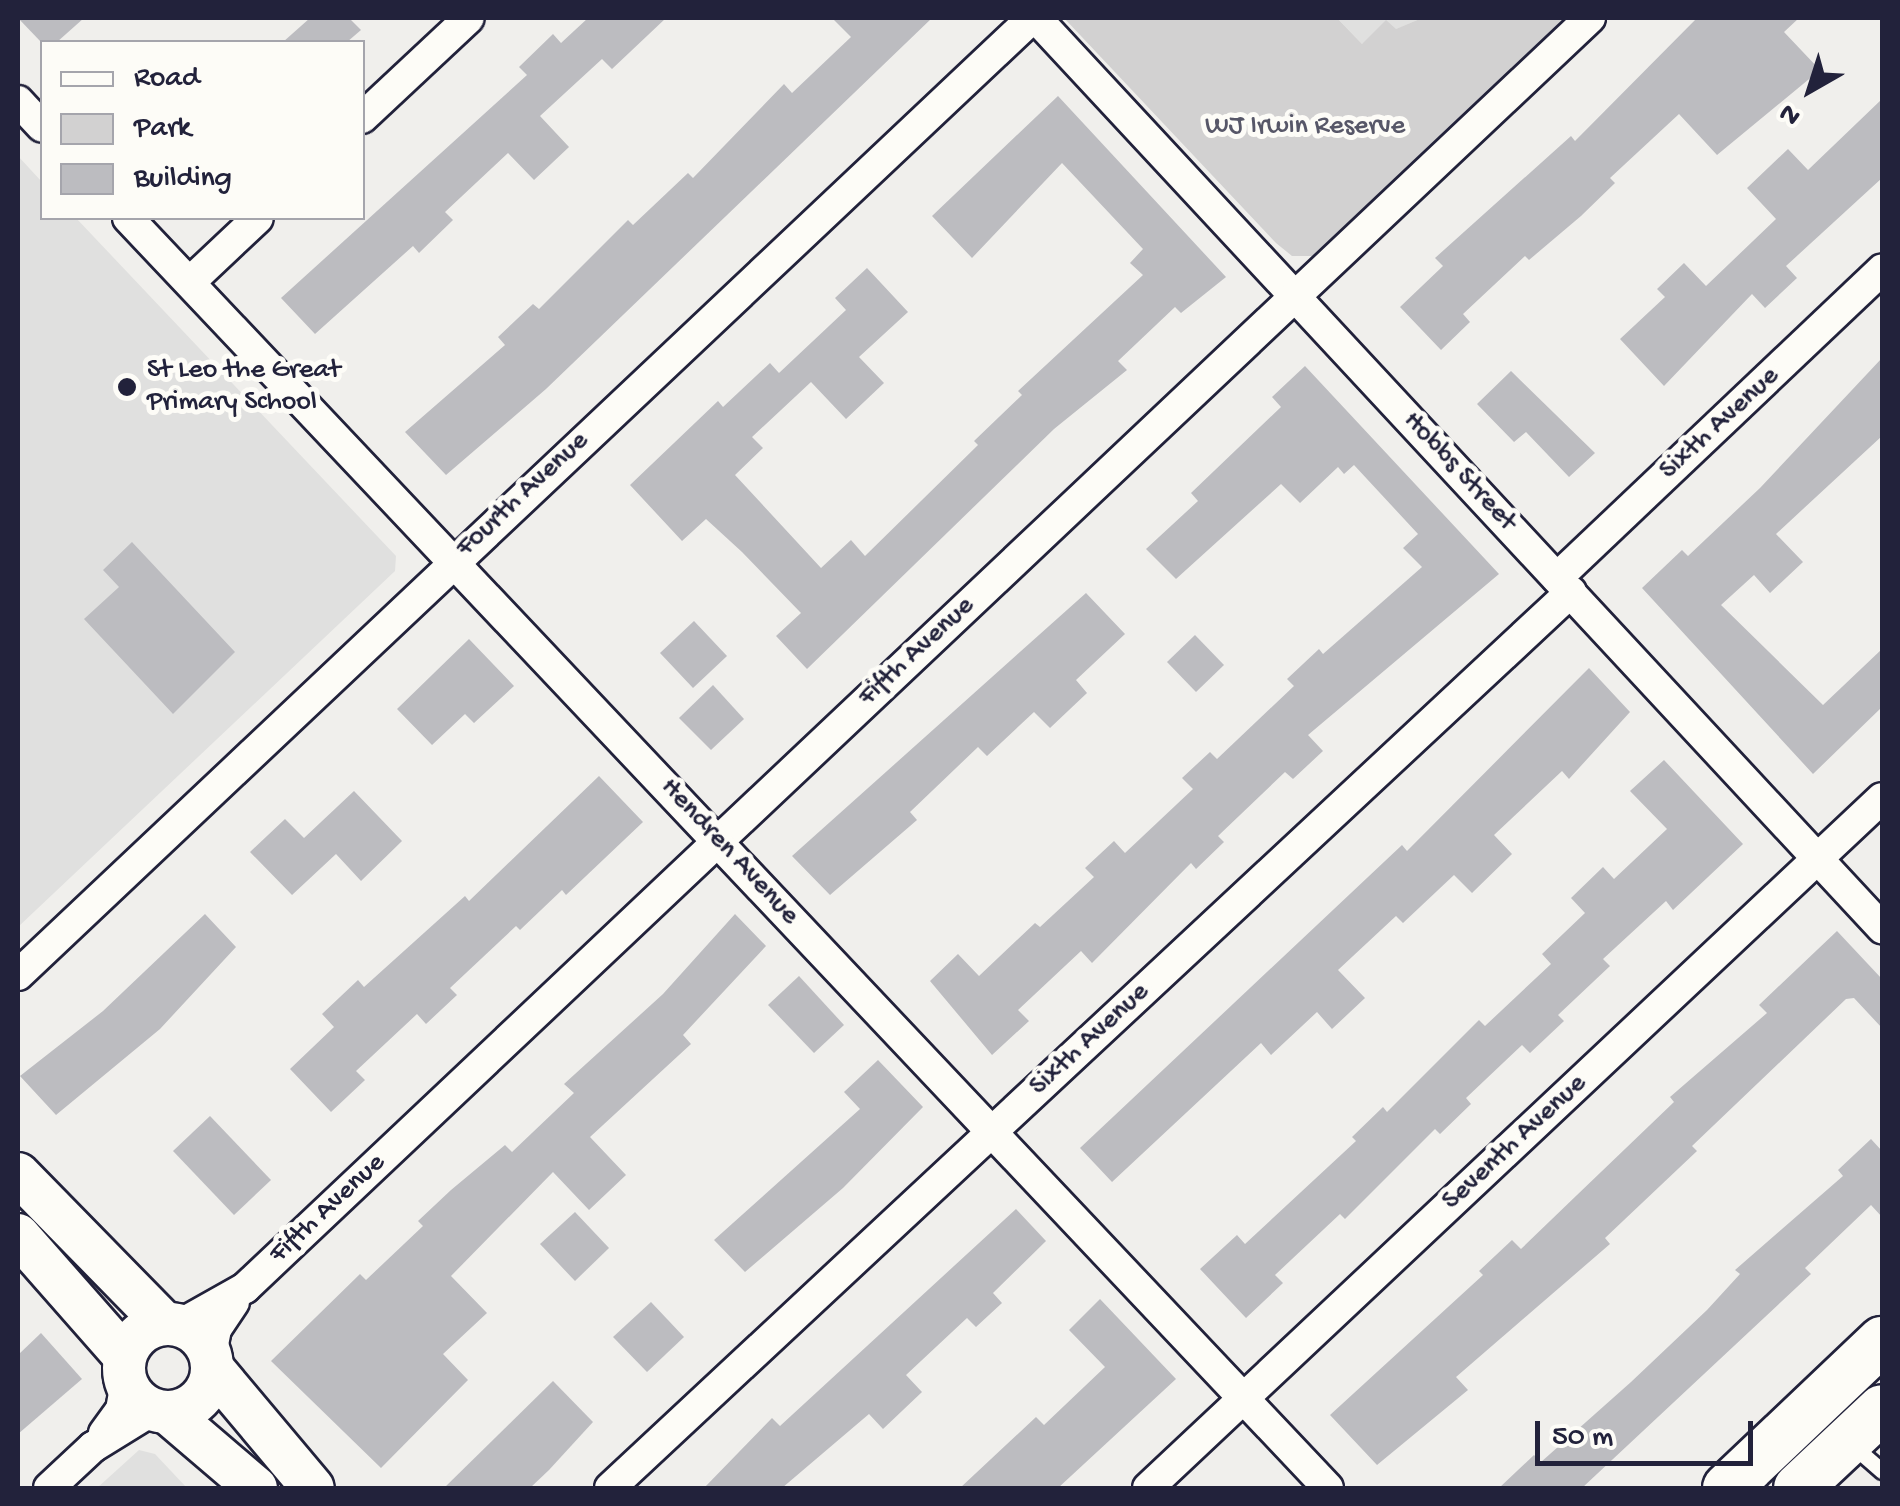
<!DOCTYPE html>
<html>
<head>
<meta charset="utf-8">
<style>
  body { margin:0 }
  #map { position:relative; width:1900px; height:1506px; overflow:hidden; background:#f0efec; font-family:"Gochi Hand",sans-serif }
  div>[style] { position:absolute }
  .built>* { inset:0; background:#e0e0df }
  .green>* { inset:0; background:#d2d1d1 }
  .building>* { inset:0; background:#bcbcc0 }
  .roads { filter:drop-shadow(2px 0 #22223b) drop-shadow(-2px 0 #22223b) drop-shadow(0 2px #22223b) drop-shadow(0 -2px #22223b) }
  .lane>* { height:15px; margin:-7.5px; padding:0 7.5px; transform-origin:7.5px; border-radius:7.5px; background:#fdfcf7 }
  .street>* { height:30px; margin:-15px; padding:0 15px; transform-origin:15px; border-radius:15px; background:#fdfcf7 }
  .secondary>* { height:42px; margin:-21px; padding:0 21px; transform-origin:21px; border-radius:21px; background:#fdfcf7 }
  .secondary>.ring { margin:-21px; padding:0; box-sizing:content-box; background:none; border:42px solid #fdfcf7; border-radius:50% }
  .primary>* { height:48px; margin:-24px; padding:0 24px; transform-origin:24px; border-radius:24px; background:#fdfcf7 }
  .dots>* { width:28px; height:28px; translate:-50% -50%; box-sizing:border-box; border:5px solid #fdfcf7; border-radius:50% }
  span { translate:-50% -50%; white-space:nowrap; text-align:center; line-height:1.15; -webkit-text-stroke:10px #fdfcf7; paint-order:stroke }
  .park-label { font-size:28px; color:#575768 }
  .poi-label { font-size:28px; color:#22223b }
  .left { translate:0 -50%; text-align:left }
  .street-label { font-size:28px; color:#22223b }
  .frame { position:absolute; inset:0; border:20px solid #22223b; pointer-events:none }
  .legend { position:absolute; left:40px; top:40px; width:325px; height:180px; box-sizing:border-box; background:#fdfcf7; border:2px solid #a5a5ac; margin:0; padding:12px 18px; list-style:none; font-size:30px; color:#22223b }
  .legend li { display:flex; align-items:center; gap:20px; height:50px }
  .legend b { width:50px; border:2px solid #a5a5ac }
  .north { position:absolute; left:1760px; top:40px; width:100px; height:100px; -webkit-text-stroke:8px #fdfcf7; paint-order:stroke; rotate:219deg; font-size:28px; font-weight:700; line-height:40px; text-align:center; color:#22223b }
  .north::after { content:''; display:block; margin:auto; width:35px; height:45px; background:#22223b; clip-path:polygon(50% 0,100% 100%,50% 72%,0 100%) }
  .scale { position:absolute; left:1535px; top:1421px; width:218px; height:45px; box-sizing:border-box; border:5px solid #22223b; border-top:0; padding-left:12px; font-size:30px; line-height:35px; white-space:nowrap; color:#22223b; -webkit-text-stroke:8px #fdfcf7; paint-order:stroke }
</style>
</head>
<body>
<div id="map">
  <div class="built">
    <i style="clip-path:polygon(1337px 18px,1422px 18px,1362px 44px)"></i>
    <i style="clip-path:polygon(18px 156px,42px 182px,42px 218px,76px 218px,396px 556px,395px 571px,18px 927px)"></i>
    <i style="clip-path:polygon(139px 1450px,155px 1454px,187px 1488px,97px 1488px)"></i>
  </div>
  <div class="green">
    <i style="clip-path:polygon(1064px 18px,1337px 18px,1362px 44px,1386px 20px,1396px 29px,1422px 18px,1566px 18px,1312px 256px,1292px 256px,1276px 243px)"></i>
  </div>
  <div class="building">
    <i style="clip-path:polygon(18px 18px,84px 18px,57px 42px,41px 42px)"></i>
    <i style="clip-path:polygon(310px 18px,349px 18px,361px 30px,347px 42px,283px 42px)"></i>
    <i style="clip-path:polygon(588px 18px,666px 18px,612px 69px,602px 59px,540px 116px,569px 147px,534px 180px,508px 153px,445px 212px,453px 220px,419px 253px,413px 246px,315px 334px,281px 298px,527px 75px,519px 67px,553px 34px,561px 43px)"></i>
    <i style="clip-path:polygon(832px 18px,932px 18px,546px 389px,446px 475px,405px 432px,505px 345px,498px 337px,533px 304px,539px 309px,628px 220px,633px 225px,688px 173px,693px 178px,784px 84px,792px 93px,851px 37px)"></i>
    <i style="clip-path:polygon(1697px 18px,1799px 18px,1784px 32px,1820px 70px,1717px 155px,1679px 114px,1610px 178px,1615px 183px,1581px 216px,1529px 260px,1525px 256px,1463px 314px,1470px 322px,1441px 350px,1400px 307px,1443px 266px,1435px 258px,1571px 136px,1575px 141px)"></i>
    <i style="clip-path:polygon(1058px 96px,1226px 277px,1181px 313px,1175px 307px,1118px 361px,1127px 370px,1054px 429px,807px 669px,776px 636px,801px 613px,742px 552px,706px 519px,682px 541px,630px 485px,718px 401px,723px 407px,770px 363px,779px 373px,846px 310px,835px 298px,867px 268px,908px 312px,859px 357px,884px 383px,846px 419px,811px 382px,752px 437px,763px 448px,735px 475px,821px 568px,851px 540px,865px 556px,978px 445px,974px 441px,1022px 395px,1018px 391px,1143px 275px,1130px 263px,1143px 249px,1062px 163px,972px 258px,932px 216px)"></i>
    <i style="clip-path:polygon(1882px 99px,1882px 178px,1786px 266px,1797px 278px,1765px 308px,1752px 294px,1664px 386px,1620px 339px,1665px 297px,1657px 289px,1684px 263px,1706px 286px,1776px 219px,1747px 188px,1788px 149px,1808px 170px)"></i>
    <i style="clip-path:polygon(1882px 358px,1882px 436px,1776px 534px,1803px 562px,1770px 593px,1754px 575px,1721px 605px,1823px 705px,1882px 649px,1882px 707px,1813px 774px,1642px 588px,1682px 550px,1688px 556px,1760px 488px)"></i>
    <i style="clip-path:polygon(1305px 366px,1499px 574px,1308px 735px,1323px 751px,1293px 779px,1285px 772px,1218px 836px,1224px 842px,1196px 869px,1191px 863px,1092px 963px,1081px 951px,1018px 1010px,1029px 1021px,992px 1055px,930px 981px,958px 954px,979px 976px,1035px 923px,1040px 927px,1094px 877px,1085px 868px,1114px 841px,1125px 853px,1193px 789px,1182px 778px,1210px 752px,1217px 759px,1294px 686px,1287px 679px,1319px 649px,1323px 654px,1422px 567px,1403px 548px,1418px 534px,1354px 465px,1344px 474px,1338px 467px,1300px 503px,1281px 484px,1176px 579px,1146px 549px,1198px 501px,1191px 493px,1281px 407px,1272px 397px)"></i>
    <i style="clip-path:polygon(1511px 371px,1595px 453px,1569px 477px,1526px 432px,1514px 442px,1477px 404px)"></i>
    <i style="clip-path:polygon(132px 542px,235px 652px,173px 714px,84px 619px,119px 587px,103px 570px)"></i>
    <i style="clip-path:polygon(1086px 593px,1125px 634px,1076px 680px,1087px 693px,1050px 728px,1034px 712px,987px 756px,978px 747px,910px 812px,917px 820px,830px 895px,792px 856px)"></i>
    <i style="clip-path:polygon(694px 621px,727px 656px,693px 688px,660px 653px)"></i>
    <i style="clip-path:polygon(1195px 635px,1224px 665px,1196px 692px,1167px 662px)"></i>
    <i style="clip-path:polygon(469px 639px,514px 686px,474px 723px,465px 714px,432px 745px,397px 709px)"></i>
    <i style="clip-path:polygon(1589px 668px,1630px 712px,1569px 779px,1562px 771px,1494px 835px,1512px 854px,1472px 893px,1454px 875px,1403px 923px,1396px 916px,1338px 970px,1365px 998px,1332px 1029px,1317px 1012px,1271px 1055px,1261px 1043px,1112px 1182px,1080px 1148px,1402px 845px,1407px 851px)"></i>
    <i style="clip-path:polygon(713px 685px,744px 719px,711px 750px,679px 718px)"></i>
    <i style="clip-path:polygon(1664px 760px,1743px 844px,1673px 910px,1666px 901px,1603px 959px,1610px 966px,1558px 1015px,1564px 1021px,1530px 1053px,1522px 1045px,1466px 1098px,1471px 1104px,1440px 1134px,1435px 1129px,1345px 1219px,1340px 1214px,1275px 1275px,1283px 1283px,1246px 1318px,1200px 1269px,1237px 1235px,1245px 1244px,1356px 1141px,1352px 1137px,1383px 1107px,1387px 1112px,1479px 1020px,1485px 1026px,1551px 964px,1542px 954px,1585px 913px,1571px 898px,1603px 867px,1614px 879px,1667px 829px,1630px 791px)"></i>
    <i style="clip-path:polygon(599px 776px,643px 822px,566px 895px,562px 890px,520px 930px,516px 926px,450px 988px,457px 995px,426px 1024px,417px 1014px,356px 1071px,365px 1080px,331px 1112px,290px 1069px,334px 1027px,322px 1014px,358px 980px,364px 987px,465px 896px,469px 901px)"></i>
    <i style="clip-path:polygon(354px 791px,402px 841px,361px 881px,336px 854px,292px 895px,250px 852px,285px 819px,304px 838px)"></i>
    <i style="clip-path:polygon(205px 914px,236px 947px,160px 1029px,56px 1115px,20px 1076px,103px 1011px)"></i>
    <i style="clip-path:polygon(735px 914px,766px 946px,683px 1035px,691px 1044px,590px 1137px,626px 1175px,589px 1210px,553px 1172px,451px 1276px,487px 1313px,443px 1354px,468px 1380px,381px 1468px,271px 1361px,360px 1274px,366px 1280px,423px 1226px,418px 1221px,451px 1190px,505px 1145px,512px 1152px,574px 1093px,564px 1084px,663px 994px)"></i>
    <i style="clip-path:polygon(1837px 931px,1882px 979px,1882px 1028px,1854px 998px,1846px 999px,1692px 1146px,1697px 1151px,1605px 1238px,1610px 1244px,1456px 1377px,1468px 1390px,1377px 1465px,1330px 1415px,1483px 1275px,1479px 1271px,1512px 1240px,1521px 1249px,1577px 1195px,1674px 1102px,1670px 1097px,1767px 1013px,1759px 1005px)"></i>
    <i style="clip-path:polygon(799px 976px,844px 1025px,814px 1053px,768px 1005px)"></i>
    <i style="clip-path:polygon(878px 1060px,923px 1107px,843px 1188px,745px 1272px,714px 1240px,860px 1109px,844px 1092px)"></i>
    <i style="clip-path:polygon(210px 1116px,271px 1180px,234px 1215px,173px 1151px)"></i>
    <i style="clip-path:polygon(1871px 1139px,1882px 1151px,1882px 1217px,1871px 1205px,1805px 1268px,1811px 1274px,1582px 1488px,1499px 1488px,1534px 1455px,1541px 1462px,1631px 1382px,1707px 1310px,1740px 1274px,1735px 1270px,1843px 1176px,1838px 1170px)"></i>
    <i style="clip-path:polygon(1016px 1209px,1046px 1241px,993px 1293px,1002px 1303px,976px 1327px,967px 1318px,906px 1375px,922px 1392px,883px 1429px,869px 1414px,782px 1488px,704px 1488px,772px 1418px,780px 1426px)"></i>
    <i style="clip-path:polygon(575px 1212px,609px 1248px,575px 1281px,540px 1244px)"></i>
    <i style="clip-path:polygon(1100px 1299px,1176px 1379px,1058px 1488px,960px 1488px,1036px 1417px,1044px 1425px,1105px 1367px,1069px 1330px)"></i>
    <i style="clip-path:polygon(651px 1302px,684px 1337px,647px 1372px,613px 1337px)"></i>
    <i style="clip-path:polygon(41px 1333px,82px 1379px,18px 1434px,18px 1355px)"></i>
    <i style="clip-path:polygon(553px 1381px,593px 1422px,549px 1470px,530px 1488px,444px 1488px)"></i>
  </div>
  <div class="roads">
    <div class="lane">
      <i style="left:1851px;top:1444px;width:41px;rotate:41.1deg"></i>
    </div>
    <div class="street">
      <i style="left:1036px;top:18px;width:1243px;rotate:47.09deg"></i>
      <i style="left:18px;top:101px;width:35px;rotate:47deg"></i>
      <i style="left:362px;top:118px;width:146px;rotate:-43.1deg"></i>
      <i style="left:128px;top:218px;width:1747px;rotate:46.62deg"></i>
      <i style="left:190px;top:282px;width:93px;rotate:-43.3deg"></i>
      <i style="left:1557px;top:578px;width:448px;rotate:-43.5deg"></i>
      <i style="left:18px;top:975px;width:1394px;rotate:-43.34deg"></i>
      <i style="left:179px;top:1325px;width:76px;rotate:-29.3deg"></i>
      <i style="left:245px;top:1288px;width:1850px;rotate:-43.36deg"></i>
      <i style="left:211px;top:1355px;width:26px;rotate:-79deg"></i>
      <i style="left:216px;top:1329px;width:32px;rotate:-56deg"></i>
      <i style="left:104px;top:1433px;width:29px;rotate:-54deg"></i>
      <i style="left:121px;top:1410px;width:28px;rotate:-80deg"></i>
      <i style="left:49px;top:1488px;width:60px;rotate:-43deg"></i>
      <i style="left:93px;top:1447px;width:70px;rotate:-31.7deg"></i>
      <i style="left:610px;top:1488px;width:1314px;rotate:-43deg"></i>
      <i style="left:1148px;top:1488px;width:1007px;rotate:-43.23deg"></i>
    </div>
    <div class="secondary">
      <i style="left:18px;top:1174px;width:210px;rotate:45.6deg"></i>
      <i style="left:18px;top:1235px;width:162px;rotate:48.7deg"></i>
      <i class="ring" style="left:124px;top:1324px;width:46px;height:46px"></i>
      <i style="left:213px;top:1369px;width:155px;rotate:50deg"></i>
      <i style="left:167px;top:1412px;width:117px;rotate:40.5deg"></i>
    </div>
    <div class="primary">
      <i style="left:1727px;top:1488px;width:214px;rotate:-43.5deg"></i>
      <i style="left:1798px;top:1488px;width:115px;rotate:-43.2deg"></i>
    </div>
  </div>
  <div class="dots">
    <i style="left:127px;top:387px;background:#22223b"></i>
  </div>
  <div class="park-label">
    <span style="left:1305px;top:127px">WJ Irwin Reserve</span>
  </div>
  <div class="poi-label">
    <span class="left" style="left:147px;top:387px">St Leo the Great<br>Primary School</span>
  </div>
  <div class="street-label">
    <span style="left:1720px;top:424px;rotate:-43deg">Sixth Avenue</span>
    <span style="left:1459px;top:472px;rotate:47deg">Hobbs Street</span>
    <span style="left:523px;top:495px;rotate:-43deg">Fourth Avenue</span>
    <span style="left:917px;top:652px;rotate:-43deg">Fifth Avenue</span>
    <span style="left:729px;top:852px;rotate:47deg">Hendren Avenue</span>
    <span style="left:1090px;top:1040px;rotate:-43deg">Sixth Avenue</span>
    <span style="left:1515px;top:1143px;rotate:-43deg">Seventh Avenue</span>
    <span style="left:328px;top:1209px;rotate:-43deg">Fifth Avenue</span>
  </div>
  <div class="frame"></div>
  <ul class="legend">
  <li><b style="height:12px;background:#fdfcf7"></b>Road</li>
  <li><b style="height:28px;background:#d2d1d1"></b>Park</li>
  <li><b style="height:28px;background:#bcbcc0"></b>Building</li>
  </ul>
  <div class="north">N</div>
  <div class="scale">50 m</div>
</div>
</body>
</html>
